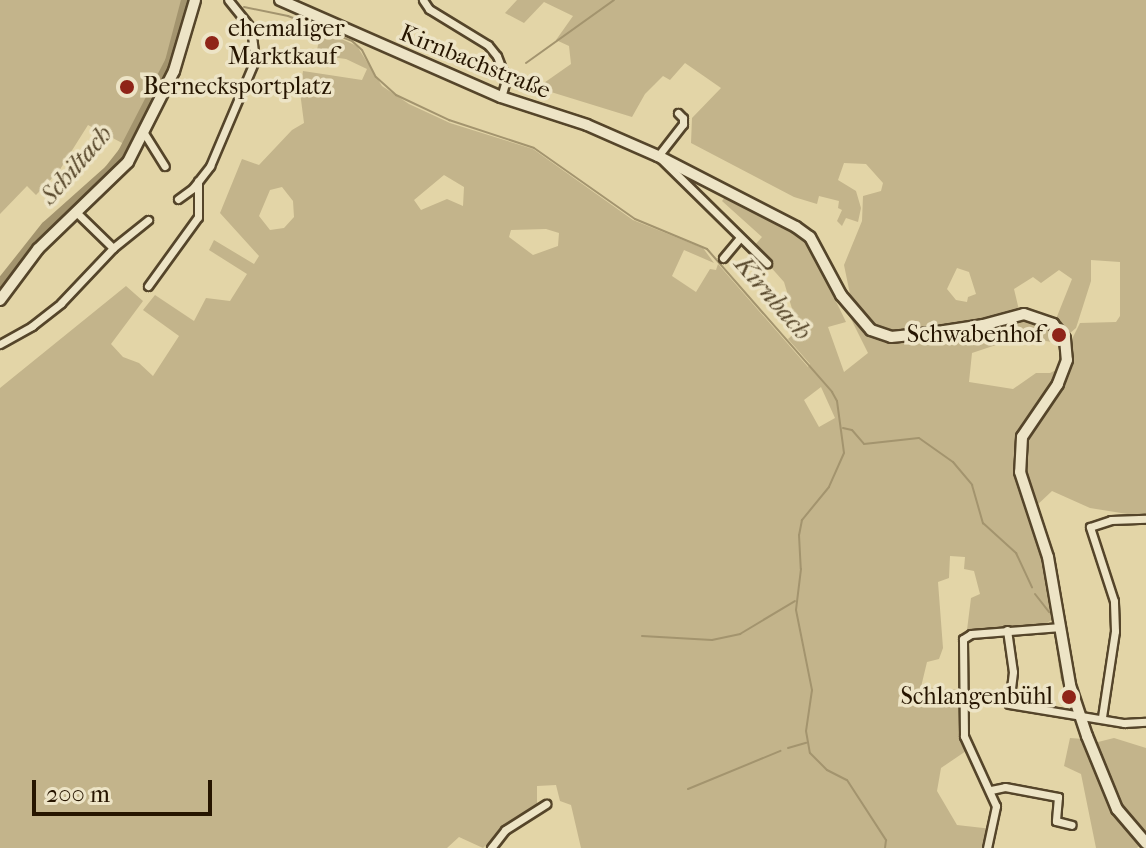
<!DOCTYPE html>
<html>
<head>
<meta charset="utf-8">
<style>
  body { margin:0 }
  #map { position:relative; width:1146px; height:848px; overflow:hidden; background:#e3d5a7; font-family:"IM FELL French Canon",serif }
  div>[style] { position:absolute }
  .green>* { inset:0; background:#c3b48b }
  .stream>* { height:2px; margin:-1px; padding:0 1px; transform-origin:1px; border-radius:1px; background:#a3946e }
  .river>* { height:11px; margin:-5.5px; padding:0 5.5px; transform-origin:5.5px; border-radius:5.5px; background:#a3946e }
  .roads { filter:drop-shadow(2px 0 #55452a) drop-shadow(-2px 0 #55452a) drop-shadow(0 2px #55452a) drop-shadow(0 -2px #55452a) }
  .street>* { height:7px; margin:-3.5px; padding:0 3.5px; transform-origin:3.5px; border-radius:3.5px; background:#ede4c6 }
  .secondary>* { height:10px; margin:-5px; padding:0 5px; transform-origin:5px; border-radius:5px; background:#ede4c6 }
  .dots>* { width:22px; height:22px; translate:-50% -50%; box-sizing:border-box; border:4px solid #ede4c6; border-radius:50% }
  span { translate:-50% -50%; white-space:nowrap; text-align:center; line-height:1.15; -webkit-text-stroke:7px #ede4c6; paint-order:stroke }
  .poi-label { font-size:24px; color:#261500 }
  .left { translate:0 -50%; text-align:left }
  .right { translate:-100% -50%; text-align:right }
  .street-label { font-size:24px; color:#261500 }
  .water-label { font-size:26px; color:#58482c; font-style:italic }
  .scale { position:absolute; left:32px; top:780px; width:180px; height:36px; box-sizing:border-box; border:4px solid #261500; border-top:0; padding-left:10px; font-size:24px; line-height:28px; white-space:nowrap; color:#261500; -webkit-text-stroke:6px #ede4c6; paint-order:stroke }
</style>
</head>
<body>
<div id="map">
  <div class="green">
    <i style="clip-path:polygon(0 0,183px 0,169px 57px,124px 144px,88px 125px,59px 171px,36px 195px,27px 186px,0 214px)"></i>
    <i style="clip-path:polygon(evenodd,517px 0,1146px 0,1146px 517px,1090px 508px,1052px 491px,1035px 507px,1026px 482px,1028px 439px,1068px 378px,1072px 339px,1080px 323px,1116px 322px,1120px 316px,1120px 262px,1091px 260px,1091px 281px,1084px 303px,1076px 328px,1069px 334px,1056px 319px,1072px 279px,1059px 270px,1041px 283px,1033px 277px,1014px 289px,1019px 310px,1014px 312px,981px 322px,907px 331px,880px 328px,871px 324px,851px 299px,844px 265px,862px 221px,863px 196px,881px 191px,883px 183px,866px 164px,844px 163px,838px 180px,856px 191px,861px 208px,858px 222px,846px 218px,842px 226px,837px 221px,842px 210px,838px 208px,839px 201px,819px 196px,817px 204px,794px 197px,691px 143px,692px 118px,721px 88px,685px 63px,670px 80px,663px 76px,645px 94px,632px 117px,551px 92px,541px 85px,571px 64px,569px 46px,556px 40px,573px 16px,544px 2px,524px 23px,505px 13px,517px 0,957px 268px,969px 272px,976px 294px,968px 297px,967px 302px,956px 300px,947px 289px,957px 268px)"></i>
    <i style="clip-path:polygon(evenodd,321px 30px,357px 46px,382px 86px,409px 104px,450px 123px,533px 149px,633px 220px,703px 248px,714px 263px,684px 250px,672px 276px,696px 292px,710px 269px,716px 270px,718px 264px,808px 367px,810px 364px,788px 339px,803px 326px,793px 312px,784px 282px,753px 247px,762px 237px,722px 201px,725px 197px,807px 241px,846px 322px,828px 327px,844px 372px,868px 353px,842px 301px,858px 324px,872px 334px,913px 340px,977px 331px,1028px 318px,1047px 324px,1058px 336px,1052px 342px,1027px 338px,1008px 341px,972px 353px,969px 382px,1013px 389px,1036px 373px,1050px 373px,1062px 367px,1022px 429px,1015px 466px,1041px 540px,1055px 618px,1045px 624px,967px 630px,971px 598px,980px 594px,974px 571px,964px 569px,965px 557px,950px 556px,949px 578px,938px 582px,943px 648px,939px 659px,927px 662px,921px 687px,959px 690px,961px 735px,966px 751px,941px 768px,937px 791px,957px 825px,992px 829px,986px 848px,581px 848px,571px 805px,560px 801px,556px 785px,537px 786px,537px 807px,504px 828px,483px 848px,459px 837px,447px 848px,0 848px,0 388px,126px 286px,143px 301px,111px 344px,123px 357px,139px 363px,153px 376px,179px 336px,143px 310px,155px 295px,194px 321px,206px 298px,230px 301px,247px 274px,209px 250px,214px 240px,254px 264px,259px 256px,220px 213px,242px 159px,259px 165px,292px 130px,304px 123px,300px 92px,303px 71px,362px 80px,367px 69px,346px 59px,316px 55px,321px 30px,444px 175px,464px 187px,463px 206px,447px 199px,421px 210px,414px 200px,444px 175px,321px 30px,282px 187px,293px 201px,294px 217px,284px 228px,270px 230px,259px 216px,270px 190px,282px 187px,321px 30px,546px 229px,559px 233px,558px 246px,533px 255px,509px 237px,511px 230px,546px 229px,321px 30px,821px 387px,835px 418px,819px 427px,804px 400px,821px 387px)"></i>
    <i style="clip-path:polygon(1070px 738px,1084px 739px,1111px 806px,1140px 845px,1137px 848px,1096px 848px,1081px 774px,1064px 766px)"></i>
    <i style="clip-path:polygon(1114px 738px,1146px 748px,1146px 840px,1121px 808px,1094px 743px)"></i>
  </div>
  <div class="stream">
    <i style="left:244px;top:7px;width:45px;rotate:11.6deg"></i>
    <i style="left:288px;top:16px;width:69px;rotate:21.3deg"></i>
    <i style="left:352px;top:41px;width:13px;rotate:42deg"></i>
    <i style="left:362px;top:50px;width:30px;rotate:63deg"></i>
    <i style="left:376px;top:77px;width:27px;rotate:42deg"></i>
    <i style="left:396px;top:95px;width:59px;rotate:25.3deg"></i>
    <i style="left:449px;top:120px;width:89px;rotate:18.2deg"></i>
    <i style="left:534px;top:148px;width:123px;rotate:35.1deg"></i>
    <i style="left:635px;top:219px;width:78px;rotate:22.6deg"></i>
    <i style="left:707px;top:249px;width:190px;rotate:48.8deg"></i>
    <i style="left:832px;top:392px;width:10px;rotate:61deg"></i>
    <i style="left:837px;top:401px;width:52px;rotate:82.3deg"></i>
    <i style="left:844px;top:453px;width:37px;rotate:114deg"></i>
    <i style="left:829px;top:487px;width:43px;rotate:129.3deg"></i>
    <i style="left:802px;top:520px;width:15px;rotate:101deg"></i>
    <i style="left:799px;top:535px;width:34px;rotate:87deg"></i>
    <i style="left:801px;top:569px;width:41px;rotate:97deg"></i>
    <i style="left:796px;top:610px;width:82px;rotate:78.7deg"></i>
    <i style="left:812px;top:690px;width:41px;rotate:98.3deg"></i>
    <i style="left:806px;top:731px;width:22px;rotate:80deg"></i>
    <i style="left:810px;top:753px;width:24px;rotate:45deg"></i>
    <i style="left:827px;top:770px;width:22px;rotate:27deg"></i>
    <i style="left:847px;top:780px;width:72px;rotate:57deg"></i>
    <i style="left:886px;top:840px;width:8px;rotate:97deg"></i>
    <i style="left:526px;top:63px;width:108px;rotate:-35.6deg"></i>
    <i style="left:843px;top:428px;width:9px;rotate:13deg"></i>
    <i style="left:852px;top:430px;width:18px;rotate:49deg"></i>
    <i style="left:864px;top:444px;width:55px;rotate:-6.2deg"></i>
    <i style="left:919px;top:438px;width:42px;rotate:35.2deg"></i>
    <i style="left:953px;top:462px;width:30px;rotate:50deg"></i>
    <i style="left:972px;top:485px;width:40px;rotate:74deg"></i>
    <i style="left:983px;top:523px;width:45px;rotate:42.3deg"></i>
    <i style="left:1016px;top:553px;width:38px;rotate:65deg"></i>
    <i style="left:1035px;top:594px;width:23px;rotate:52deg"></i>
    <i style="left:1055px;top:633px;width:48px;rotate:81.5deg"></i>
    <i style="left:642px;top:636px;width:70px;rotate:3.3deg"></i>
    <i style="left:712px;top:640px;width:29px;rotate:-12deg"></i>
    <i style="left:740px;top:634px;width:64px;rotate:-31deg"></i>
    <i style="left:788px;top:748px;width:19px;rotate:-16deg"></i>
    <i style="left:688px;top:789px;width:100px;rotate:-22.4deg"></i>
  </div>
  <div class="river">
    <i style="left:0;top:284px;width:74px;rotate:-51.6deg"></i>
    <i style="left:46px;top:226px;width:84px;rotate:-41.6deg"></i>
    <i style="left:109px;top:170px;width:23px;rotate:-52deg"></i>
    <i style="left:123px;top:152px;width:102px;rotate:-62.7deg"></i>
    <i style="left:170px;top:61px;width:63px;rotate:-75.3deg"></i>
  </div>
  <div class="roads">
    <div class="street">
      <i style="left:423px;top:0;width:11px;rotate:56deg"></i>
      <i style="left:429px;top:9px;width:69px;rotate:31.4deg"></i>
      <i style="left:488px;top:45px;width:14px;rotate:51deg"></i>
      <i style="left:497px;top:56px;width:26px;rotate:69deg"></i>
      <i style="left:506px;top:80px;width:18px;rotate:106deg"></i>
      <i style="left:678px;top:113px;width:7px;rotate:45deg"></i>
      <i style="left:683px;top:118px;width:6px;rotate:90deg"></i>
      <i style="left:683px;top:124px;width:41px;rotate:128deg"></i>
      <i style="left:658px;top:156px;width:153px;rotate:44.5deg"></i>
      <i style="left:144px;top:133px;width:39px;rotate:58deg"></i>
      <i style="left:178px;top:199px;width:19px;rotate:-36deg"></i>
      <i style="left:193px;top:188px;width:28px;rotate:-52deg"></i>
      <i style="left:210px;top:166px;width:115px;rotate:-67deg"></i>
      <i style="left:255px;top:60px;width:32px;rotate:-97deg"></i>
      <i style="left:251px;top:28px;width:36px;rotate:-129deg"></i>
      <i style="left:75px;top:211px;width:53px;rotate:44.2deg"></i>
      <i style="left:723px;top:258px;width:26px;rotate:-50deg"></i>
      <i style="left:148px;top:286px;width:85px;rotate:-54.1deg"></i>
      <i style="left:198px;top:217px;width:36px;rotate:-90deg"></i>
      <i style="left:0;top:344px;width:37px;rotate:-29deg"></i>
      <i style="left:32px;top:326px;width:37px;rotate:-38deg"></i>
      <i style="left:61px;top:303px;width:76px;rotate:-46.6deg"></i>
      <i style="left:113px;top:248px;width:45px;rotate:-38.7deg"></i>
      <i style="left:1007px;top:630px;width:42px;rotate:81.9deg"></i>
      <i style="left:1013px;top:672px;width:32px;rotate:97deg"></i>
      <i style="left:1009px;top:704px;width:117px;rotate:9.4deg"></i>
      <i style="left:1124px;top:723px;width:22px;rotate:-3deg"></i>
      <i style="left:1102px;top:717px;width:87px;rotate:-81.4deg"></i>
      <i style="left:1115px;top:631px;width:30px;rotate:-92deg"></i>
      <i style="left:1114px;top:601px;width:78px;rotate:-108deg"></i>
      <i style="left:1090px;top:527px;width:22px;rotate:-18deg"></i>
      <i style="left:1111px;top:520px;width:35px;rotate:-2deg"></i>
      <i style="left:991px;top:790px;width:14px;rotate:-12deg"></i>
      <i style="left:1005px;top:787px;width:54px;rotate:10.7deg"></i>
      <i style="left:1058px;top:797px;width:24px;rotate:95deg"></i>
      <i style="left:1056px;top:821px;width:16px;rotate:14deg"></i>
      <i style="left:491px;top:848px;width:23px;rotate:-52deg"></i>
      <i style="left:505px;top:830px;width:49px;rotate:-32.4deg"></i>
      <i style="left:987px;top:848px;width:43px;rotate:-77.9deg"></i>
      <i style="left:996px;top:806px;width:77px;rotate:-114.6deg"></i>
      <i style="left:964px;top:736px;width:97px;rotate:-90.6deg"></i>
      <i style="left:963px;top:639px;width:9px;rotate:-32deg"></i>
      <i style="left:971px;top:634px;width:90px;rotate:-4.4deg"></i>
    </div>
    <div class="secondary">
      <i style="left:280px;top:0;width:241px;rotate:23.7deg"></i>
      <i style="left:501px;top:97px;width:90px;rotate:18deg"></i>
      <i style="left:587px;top:125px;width:77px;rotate:23.6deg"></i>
      <i style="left:658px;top:156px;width:155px;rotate:27.2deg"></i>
      <i style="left:796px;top:227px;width:17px;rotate:36deg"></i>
      <i style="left:810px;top:237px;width:66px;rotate:61.9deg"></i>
      <i style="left:841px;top:295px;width:46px;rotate:49.4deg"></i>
      <i style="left:871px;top:330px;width:21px;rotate:19deg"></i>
      <i style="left:891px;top:337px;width:40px;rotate:-5.7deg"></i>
      <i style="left:931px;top:333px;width:53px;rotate:-8.7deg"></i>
      <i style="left:983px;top:325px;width:42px;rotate:-15deg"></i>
      <i style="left:1024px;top:314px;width:31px;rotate:19deg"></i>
      <i style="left:1053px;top:324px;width:19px;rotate:51deg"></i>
      <i style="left:1065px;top:339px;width:21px;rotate:85deg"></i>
      <i style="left:1067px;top:360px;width:26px;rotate:111deg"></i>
      <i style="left:1058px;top:384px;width:64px;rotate:124.2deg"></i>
      <i style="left:1022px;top:437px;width:35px;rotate:93deg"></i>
      <i style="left:1020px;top:472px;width:89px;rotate:71.8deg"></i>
      <i style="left:1048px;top:557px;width:130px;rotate:80.2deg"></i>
      <i style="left:1070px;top:685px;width:54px;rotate:71.6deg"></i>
      <i style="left:1087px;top:736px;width:79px;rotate:67.7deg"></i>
      <i style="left:1117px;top:809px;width:45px;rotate:49.5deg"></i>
      <i style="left:0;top:300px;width:64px;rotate:-53.3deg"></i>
      <i style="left:38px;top:249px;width:125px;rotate:-44deg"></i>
      <i style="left:128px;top:162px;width:102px;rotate:-63.2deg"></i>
      <i style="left:174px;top:71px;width:74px;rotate:-73.5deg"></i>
    </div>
  </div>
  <div class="dots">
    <i style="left:212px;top:43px;background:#8f2418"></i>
    <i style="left:127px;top:87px;background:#8f2418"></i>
    <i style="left:1059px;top:335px;background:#8f2418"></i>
    <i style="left:1069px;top:697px;background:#8f2418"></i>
  </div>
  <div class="poi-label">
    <span class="left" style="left:228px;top:43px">ehemaliger<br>Marktkauf</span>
    <span class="left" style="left:143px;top:87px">Bernecksportplatz</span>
    <span class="right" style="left:1043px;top:335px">Schwabenhof</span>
    <span class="right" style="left:1053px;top:697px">Schlangenbühl</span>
  </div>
  <div class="street-label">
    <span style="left:475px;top:62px;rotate:22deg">Kirnbachstraße</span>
  </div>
  <div class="water-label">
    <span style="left:76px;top:165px;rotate:-49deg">Schiltach</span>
    <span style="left:773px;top:298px;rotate:49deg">Kirnbach</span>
  </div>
  <div class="scale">200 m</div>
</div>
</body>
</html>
